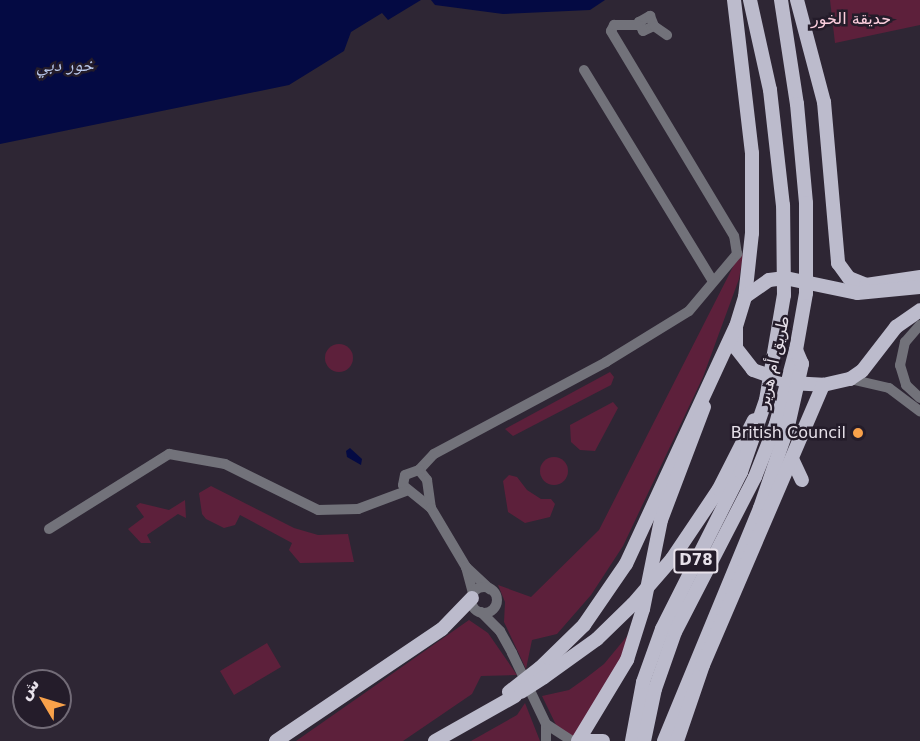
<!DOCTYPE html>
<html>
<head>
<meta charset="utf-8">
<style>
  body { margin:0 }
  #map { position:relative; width:920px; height:741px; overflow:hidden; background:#2e2634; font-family:"DejaVu Sans","Noto Naskh Arabic",sans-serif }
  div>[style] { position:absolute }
  .green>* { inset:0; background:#5d203b }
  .round { border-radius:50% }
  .water>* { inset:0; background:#040a43 }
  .minor>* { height:10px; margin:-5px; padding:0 5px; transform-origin:5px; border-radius:5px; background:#72727a }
  .minor>.ring { margin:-5px; padding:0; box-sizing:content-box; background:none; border:10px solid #72727a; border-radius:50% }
  .major>* { height:14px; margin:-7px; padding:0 7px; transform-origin:7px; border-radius:7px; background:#bcbbcc }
  .major-bridge>* { height:14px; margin:-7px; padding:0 7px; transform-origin:7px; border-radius:7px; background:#bcbbcc }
  .dots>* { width:16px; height:16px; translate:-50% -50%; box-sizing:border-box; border:3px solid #241c2a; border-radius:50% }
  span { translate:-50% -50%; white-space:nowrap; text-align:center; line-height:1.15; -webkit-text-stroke:5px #241c2a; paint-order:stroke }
  .shield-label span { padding:2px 4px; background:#241c2a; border:2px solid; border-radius:4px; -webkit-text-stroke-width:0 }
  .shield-label { font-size:15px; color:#e7e1ea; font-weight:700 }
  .park-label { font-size:16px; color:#fbcedd }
  .street-label { font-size:16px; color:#e7e1ea }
  .poi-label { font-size:16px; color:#e7e1ea }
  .right { translate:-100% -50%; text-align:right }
  .water-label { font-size:18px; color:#bbcaee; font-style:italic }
  .north { position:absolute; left:12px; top:669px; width:60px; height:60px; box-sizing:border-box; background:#241c2a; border:2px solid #726b77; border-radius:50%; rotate:308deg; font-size:16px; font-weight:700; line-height:24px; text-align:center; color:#e7e1ea }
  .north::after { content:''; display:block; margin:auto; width:21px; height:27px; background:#f8a14a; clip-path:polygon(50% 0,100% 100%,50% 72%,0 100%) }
</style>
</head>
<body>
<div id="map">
  <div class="green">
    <i style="clip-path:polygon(830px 0,920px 0,920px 25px,835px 43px)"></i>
    <i style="clip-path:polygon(740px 253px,743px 255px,739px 279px,703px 377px,623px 546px,591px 595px,557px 634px,532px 640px,526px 669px,504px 622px,505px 602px,498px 585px,531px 597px,599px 530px)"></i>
    <i class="round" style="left:325px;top:344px;width:28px;height:28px"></i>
    <i style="clip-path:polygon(610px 372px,614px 377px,611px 385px,513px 436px,505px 429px)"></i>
    <i style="clip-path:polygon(613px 402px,618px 408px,595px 451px,580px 450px,571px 442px,570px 425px)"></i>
    <i class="round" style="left:540px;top:457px;width:28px;height:28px"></i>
    <i style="clip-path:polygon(509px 475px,517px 477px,527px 490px,541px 499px,551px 499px,555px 504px,550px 517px,525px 523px,508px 512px,503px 481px)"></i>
    <i style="clip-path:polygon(211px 486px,294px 528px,318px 535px,348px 534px,354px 562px,300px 563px,289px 550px,292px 543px,240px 515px,235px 525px,224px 528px,206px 519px,202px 514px,199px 493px)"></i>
    <i style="clip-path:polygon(185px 500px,186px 518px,178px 514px,147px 535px,151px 543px,141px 543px,128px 529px,144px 517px,136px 506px,140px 503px,169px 510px)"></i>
    <i style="clip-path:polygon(469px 620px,488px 633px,517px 675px,481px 676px,472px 694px,403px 741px,296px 741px)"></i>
    <i style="clip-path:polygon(633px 629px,614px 681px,573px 737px,558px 729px,542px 696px,569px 690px,586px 678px,604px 664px)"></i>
    <i style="clip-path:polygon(267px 643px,281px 667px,234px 695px,220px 671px)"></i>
    <i style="clip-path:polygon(525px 703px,540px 741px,471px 741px,517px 715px)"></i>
  </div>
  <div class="water">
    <i style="clip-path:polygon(0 0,421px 0,388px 20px,382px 13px,351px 32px,344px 51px,289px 85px,0 144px)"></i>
    <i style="clip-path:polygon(431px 0,605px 0,590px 10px,503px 14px,435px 5px)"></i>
    <i style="clip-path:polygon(350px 448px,362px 459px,361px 465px,347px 457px,346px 451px)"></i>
  </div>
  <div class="minor">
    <i style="left:654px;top:26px;width:12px;rotate:156deg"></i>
    <i style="left:643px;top:31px;width:10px;rotate:-114deg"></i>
    <i style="left:639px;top:22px;width:13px;rotate:-29deg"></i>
    <i style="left:650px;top:16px;width:11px;rotate:68deg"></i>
    <i style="left:654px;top:26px;width:16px;rotate:35deg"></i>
    <i style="left:584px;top:70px;width:247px;rotate:58.6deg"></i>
    <i style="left:920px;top:325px;width:23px;rotate:131deg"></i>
    <i style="left:905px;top:342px;width:24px;rotate:102deg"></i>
    <i style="left:900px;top:365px;width:21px;rotate:73deg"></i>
    <i style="left:906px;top:385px;width:19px;rotate:43deg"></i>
    <i style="left:850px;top:379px;width:40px;rotate:13deg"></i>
    <i style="left:889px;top:388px;width:39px;rotate:37deg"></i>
    <i style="left:419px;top:470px;width:22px;rotate:-47deg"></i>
    <i style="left:434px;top:454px;width:195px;rotate:-28.1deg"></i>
    <i style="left:606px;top:362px;width:97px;rotate:-31.6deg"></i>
    <i style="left:689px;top:311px;width:75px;rotate:-49.9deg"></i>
    <i style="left:737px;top:254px;width:18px;rotate:-99deg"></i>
    <i style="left:734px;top:236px;width:239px;rotate:-121deg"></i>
    <i style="left:611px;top:31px;width:7px;rotate:-63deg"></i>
    <i style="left:614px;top:25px;width:24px"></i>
    <i style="left:419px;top:470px;width:13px;rotate:51deg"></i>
    <i style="left:427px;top:480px;width:28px;rotate:82deg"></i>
    <i style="left:431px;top:508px;width:36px;rotate:-141deg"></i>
    <i style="left:403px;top:485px;width:10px;rotate:-79deg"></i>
    <i style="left:405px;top:475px;width:15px;rotate:-20deg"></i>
    <i style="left:431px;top:508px;width:69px;rotate:59.3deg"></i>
    <i style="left:466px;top:567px;width:28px;rotate:75deg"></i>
    <i style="left:49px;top:529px;width:142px;rotate:-32deg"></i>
    <i style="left:169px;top:454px;width:57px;rotate:10.1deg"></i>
    <i style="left:225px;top:464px;width:104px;rotate:26.3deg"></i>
    <i style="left:318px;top:510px;width:40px;rotate:-1.4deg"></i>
    <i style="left:358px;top:509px;width:51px;rotate:-20.6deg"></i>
    <i style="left:466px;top:567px;width:33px;rotate:43deg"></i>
    <i class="ring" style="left:471px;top:587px;width:16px;height:16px"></i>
    <i style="left:481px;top:612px;width:27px;rotate:45deg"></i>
    <i style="left:500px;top:631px;width:25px;rotate:61deg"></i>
    <i style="left:512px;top:653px;width:79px;rotate:64.4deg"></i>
    <i style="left:546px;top:724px;width:17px;rotate:90deg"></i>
    <i style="left:546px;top:724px;width:31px;rotate:33deg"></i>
  </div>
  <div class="major">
    <i style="left:734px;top:0;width:154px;rotate:83.3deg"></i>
    <i style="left:752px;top:153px;width:80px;rotate:90deg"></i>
    <i style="left:752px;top:233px;width:64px;rotate:96.2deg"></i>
    <i style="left:750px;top:0;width:92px;rotate:77.5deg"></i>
    <i style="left:770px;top:90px;width:116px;rotate:83.6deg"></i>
    <i style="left:781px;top:0;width:105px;rotate:81.3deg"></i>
    <i style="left:797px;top:104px;width:99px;rotate:84.8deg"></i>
    <i style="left:797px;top:0;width:106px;rotate:75.2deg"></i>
    <i style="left:824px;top:102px;width:162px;rotate:85deg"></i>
    <i style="left:838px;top:263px;width:19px;rotate:54deg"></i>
    <i style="left:849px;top:278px;width:18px;rotate:22deg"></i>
    <i style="left:866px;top:285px;width:55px;rotate:-8.4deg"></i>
    <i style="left:920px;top:287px;width:63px;rotate:174.6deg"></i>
    <i style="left:857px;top:293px;width:74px;rotate:-168.2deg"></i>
    <i style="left:785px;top:278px;width:16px;rotate:173deg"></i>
    <i style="left:769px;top:280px;width:29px;rotate:145deg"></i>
    <i style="left:745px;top:297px;width:30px;rotate:107deg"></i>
    <i style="left:736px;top:326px;width:22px;rotate:90deg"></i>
    <i style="left:736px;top:348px;width:28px;rotate:52deg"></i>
    <i style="left:753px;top:370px;width:39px;rotate:19deg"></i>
    <i style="left:790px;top:383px;width:33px;rotate:3deg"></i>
    <i style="left:823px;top:385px;width:28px;rotate:-13deg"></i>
    <i style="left:850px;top:379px;width:14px;rotate:-34deg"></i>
    <i style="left:862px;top:371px;width:56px;rotate:-52.3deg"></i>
    <i style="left:896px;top:327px;width:29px;rotate:-35deg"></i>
    <i style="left:793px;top:461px;width:21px;rotate:65deg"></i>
    <i style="left:672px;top:559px;width:84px;rotate:-56.1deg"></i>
    <i style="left:719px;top:489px;width:77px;rotate:-63.1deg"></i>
    <i style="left:540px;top:668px;width:62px;rotate:-44.3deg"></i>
    <i style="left:584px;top:625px;width:74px;rotate:-55.5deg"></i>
    <i style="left:626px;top:564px;width:260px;rotate:-65.2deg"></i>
    <i style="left:544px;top:677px;width:65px;rotate:-35.6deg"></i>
    <i style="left:597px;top:639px;width:50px;rotate:-44.2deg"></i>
    <i style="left:276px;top:741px;width:200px;rotate:-34deg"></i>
    <i style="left:442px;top:629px;width:43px;rotate:-45.9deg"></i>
    <i style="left:435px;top:741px;width:92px;rotate:-29.4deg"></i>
    <i style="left:578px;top:741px;width:95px;rotate:-58.8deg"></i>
    <i style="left:627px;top:660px;width:53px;rotate:-72.6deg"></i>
    <i style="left:643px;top:609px;width:91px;rotate:-78.6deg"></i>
    <i style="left:661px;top:520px;width:121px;rotate:-69.2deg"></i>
    <i style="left:579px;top:741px;width:24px"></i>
    <i style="left:632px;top:741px;width:60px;rotate:-79.4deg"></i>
    <i style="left:643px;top:682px;width:56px;rotate:-70.3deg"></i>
    <i style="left:662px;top:629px;width:176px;rotate:-63.3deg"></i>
    <i style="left:741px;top:472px;width:76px;rotate:-70.9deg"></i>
    <i style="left:644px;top:741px;width:53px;rotate:-78.1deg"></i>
    <i style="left:655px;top:689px;width:60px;rotate:-70.7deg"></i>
    <i style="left:675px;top:632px;width:174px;rotate:-62.7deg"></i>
    <i style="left:755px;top:477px;width:57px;rotate:-68.4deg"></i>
    <i style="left:664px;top:741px;width:252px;rotate:-67.6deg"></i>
    <i style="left:760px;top:508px;width:87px;rotate:-71.1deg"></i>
    <i style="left:677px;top:741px;width:80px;rotate:-71.1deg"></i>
    <i style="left:703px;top:665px;width:305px;rotate:-66.8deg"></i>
  </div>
  <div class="major-bridge">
    <i style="left:766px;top:400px;width:107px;rotate:-80.3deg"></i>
    <i style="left:784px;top:295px;width:90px;rotate:-90.6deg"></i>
    <i style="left:776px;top:424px;width:77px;rotate:-74.9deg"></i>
    <i style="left:796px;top:350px;width:58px;rotate:-80deg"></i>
    <i style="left:806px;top:293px;width:90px;rotate:-90deg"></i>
    <i style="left:788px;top:426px;width:64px;rotate:-77.3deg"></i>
    <i style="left:802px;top:364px;width:15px;rotate:-113deg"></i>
    <i style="left:633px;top:604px;width:60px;rotate:-49.1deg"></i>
    <i style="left:509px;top:692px;width:39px;rotate:-38deg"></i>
    <i style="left:521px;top:692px;width:27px;rotate:-33deg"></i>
  </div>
  <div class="dots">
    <i style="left:858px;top:433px;background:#f8a14a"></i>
  </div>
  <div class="shield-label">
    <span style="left:696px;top:561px">D78</span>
  </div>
  <div class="park-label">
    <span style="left:851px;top:19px">حديقة الخور</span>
  </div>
  <div class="street-label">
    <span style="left:774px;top:362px;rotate:-77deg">طريق أم هرير</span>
  </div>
  <div class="poi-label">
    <span class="right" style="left:846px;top:433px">British Council</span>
  </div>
  <div class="water-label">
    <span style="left:65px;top:65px">خور دبي</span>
  </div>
  <div class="north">ش</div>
</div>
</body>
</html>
